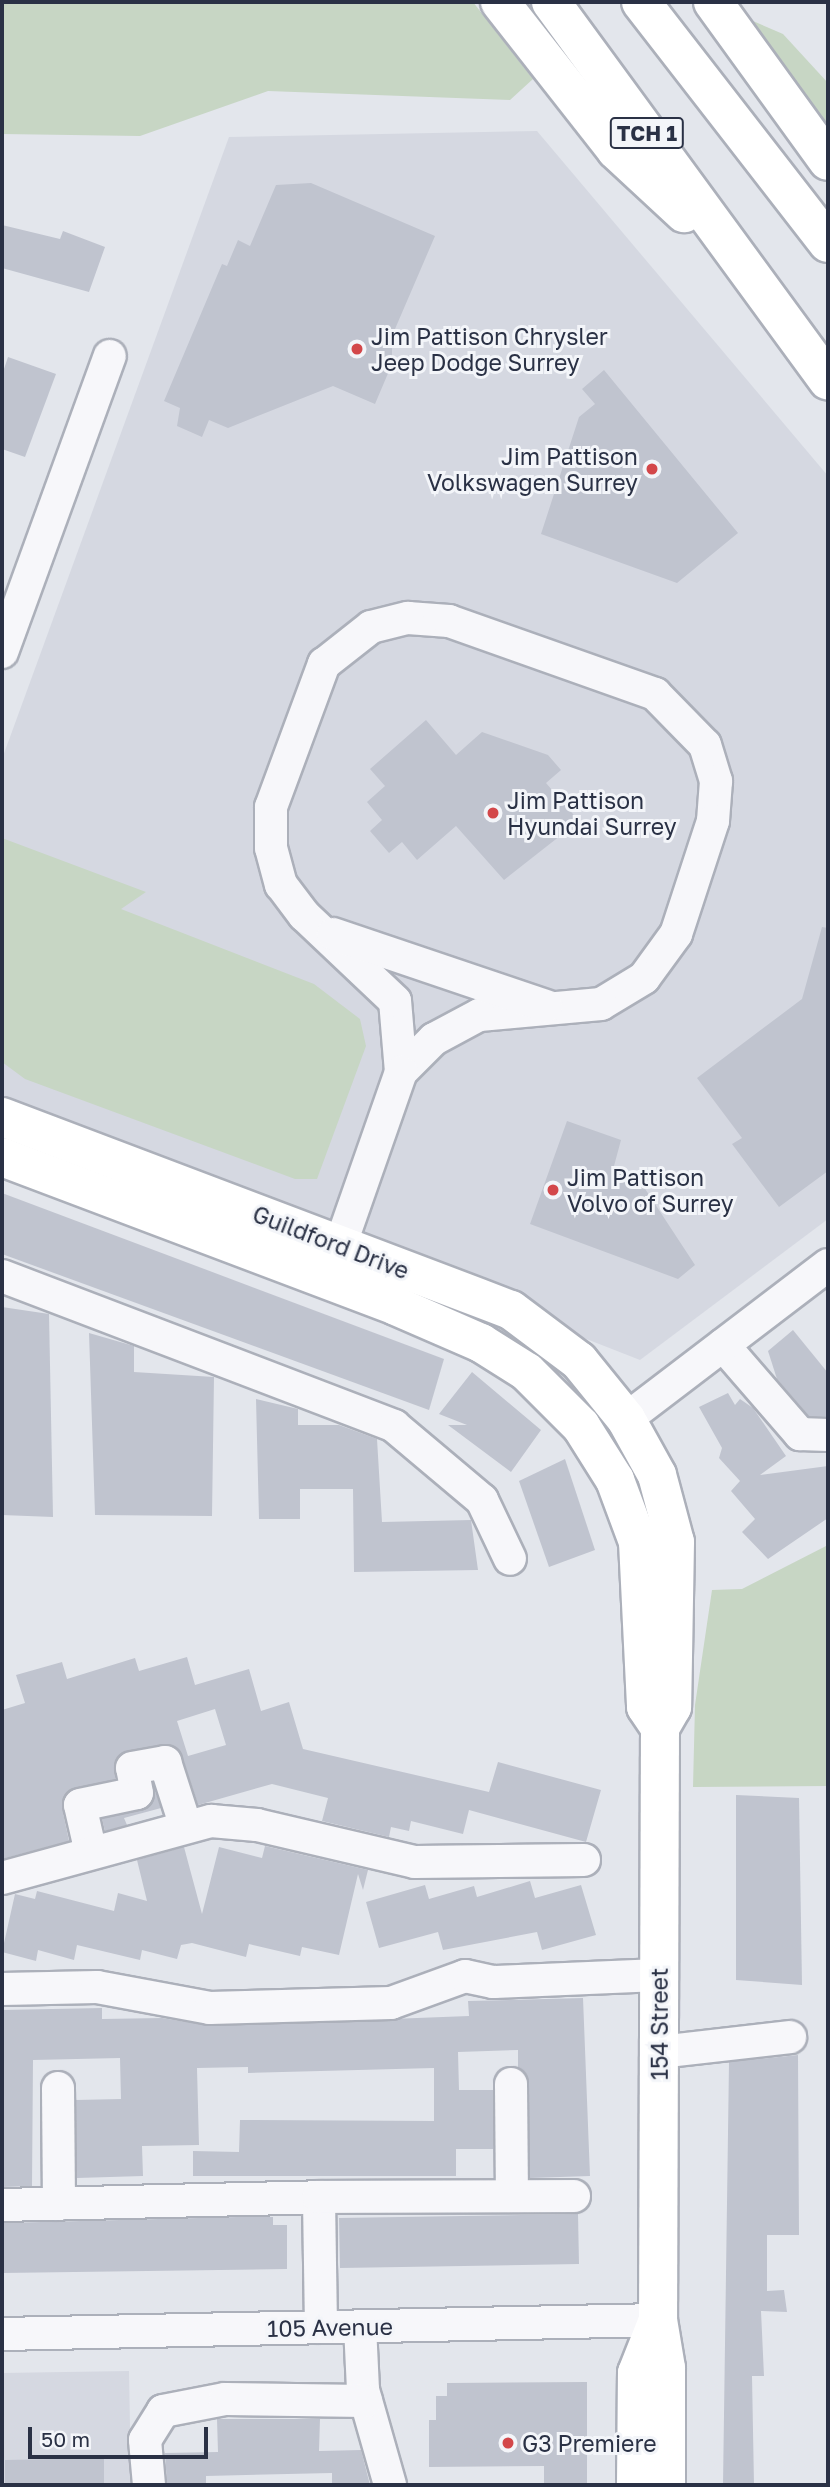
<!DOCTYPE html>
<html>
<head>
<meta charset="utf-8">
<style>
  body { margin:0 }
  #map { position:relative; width:830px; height:2487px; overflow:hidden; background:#e3e6ec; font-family:"Golos Text",sans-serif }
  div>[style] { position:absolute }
  .built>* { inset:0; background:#d5d8e1 }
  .green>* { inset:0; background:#c7d6c4 }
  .building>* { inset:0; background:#c0c4cf }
  .roads { filter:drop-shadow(2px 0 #acb0ba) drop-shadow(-2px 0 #acb0ba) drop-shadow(0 2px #acb0ba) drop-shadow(0 -2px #acb0ba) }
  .minor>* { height:32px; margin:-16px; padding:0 16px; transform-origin:16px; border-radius:16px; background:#f7f7fa }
  .major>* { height:38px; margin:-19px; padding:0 19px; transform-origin:19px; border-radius:19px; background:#fff }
  .highway>* { height:38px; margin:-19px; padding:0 19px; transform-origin:19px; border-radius:19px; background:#fff }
  .dots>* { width:19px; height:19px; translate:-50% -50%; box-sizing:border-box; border:4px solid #f3f5f9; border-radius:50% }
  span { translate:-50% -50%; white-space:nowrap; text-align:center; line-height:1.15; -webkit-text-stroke:6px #f3f5f9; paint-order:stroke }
  .shield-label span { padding:2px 5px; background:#f3f5f9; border:2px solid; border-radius:5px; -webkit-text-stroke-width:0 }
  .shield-label { font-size:21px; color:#2a3145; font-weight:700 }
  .poi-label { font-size:23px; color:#2a3145 }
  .left { translate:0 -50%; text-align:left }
  .right { translate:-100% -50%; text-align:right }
  .street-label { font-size:23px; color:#2a3145 }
  .frame { position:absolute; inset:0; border:4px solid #2a3145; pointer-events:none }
  .scale { position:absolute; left:28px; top:2427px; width:180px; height:32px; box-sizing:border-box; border:4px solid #2a3145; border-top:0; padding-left:9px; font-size:21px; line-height:24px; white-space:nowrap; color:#2a3145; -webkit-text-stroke:5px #f3f5f9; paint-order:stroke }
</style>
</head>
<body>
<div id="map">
  <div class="built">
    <i style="clip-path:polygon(537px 131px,828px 476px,828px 1219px,640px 1360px,2px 1110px,2px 759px,229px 137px)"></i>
    <i style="clip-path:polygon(129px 2371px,131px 2485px,2px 2485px,2px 2373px)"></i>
  </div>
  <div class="green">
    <i style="clip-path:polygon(2px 2px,473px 2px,533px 79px,510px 100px,268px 91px,140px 136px,2px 134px)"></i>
    <i style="clip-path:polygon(753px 21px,783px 34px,828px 83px,828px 125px)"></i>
    <i style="clip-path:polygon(2px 838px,146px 892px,121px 909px,314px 984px,360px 1019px,366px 1046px,317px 1179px,295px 1179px,25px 1079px,2px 1062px)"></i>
    <i style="clip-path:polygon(828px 1545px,828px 1786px,693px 1787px,695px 1705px,712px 1590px,742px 1589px)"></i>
  </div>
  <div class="building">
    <i style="clip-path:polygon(311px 183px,435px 236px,392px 336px,392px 364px,375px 404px,333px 386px,228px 428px,209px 420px,202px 437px,177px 426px,180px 408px,164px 401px,222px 264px,227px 266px,238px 240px,250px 246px,276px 185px)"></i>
    <i style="clip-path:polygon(2px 225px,60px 239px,63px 231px,105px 247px,89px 292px,2px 268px)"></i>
    <i style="clip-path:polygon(8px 357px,56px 374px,25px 457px,2px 449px,2px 375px)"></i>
    <i style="clip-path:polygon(604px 370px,738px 533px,677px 583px,541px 534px,579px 417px,595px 404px,582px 389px)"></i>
    <i style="clip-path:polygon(426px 720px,456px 755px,482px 732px,548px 755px,561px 770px,546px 783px,579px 821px,504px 880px,456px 826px,417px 860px,402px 842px,389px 853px,370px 831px,382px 820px,367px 802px,385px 786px,370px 769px)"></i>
    <i style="clip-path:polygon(822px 927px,828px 928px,828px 1171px,779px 1207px,732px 1144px,742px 1138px,697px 1078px,802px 999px)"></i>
    <i style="clip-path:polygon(567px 1121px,621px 1140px,614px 1166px,636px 1175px,695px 1265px,678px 1279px,530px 1224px)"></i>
    <i style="clip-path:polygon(2px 1193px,444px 1359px,429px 1410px,2px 1254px)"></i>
    <i style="clip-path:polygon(2px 1307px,49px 1314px,53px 1517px,2px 1515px)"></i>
    <i style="clip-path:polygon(793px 1330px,828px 1373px,828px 1417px,809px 1416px,777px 1379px,768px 1351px)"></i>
    <i style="clip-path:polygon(89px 1333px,134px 1346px,134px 1372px,214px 1377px,212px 1516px,95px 1515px)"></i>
    <i style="clip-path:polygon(472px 1372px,541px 1430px,511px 1472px,448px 1425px,467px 1425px,439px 1414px)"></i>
    <i style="clip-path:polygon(728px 1393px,735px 1405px,740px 1399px,753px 1408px,786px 1456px,760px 1475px,828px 1466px,828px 1518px,768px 1559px,742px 1532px,755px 1519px,731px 1491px,740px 1481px,719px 1458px,722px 1448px,699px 1407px)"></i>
    <i style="clip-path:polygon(256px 1399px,298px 1409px,298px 1425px,339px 1425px,377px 1439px,382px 1522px,471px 1520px,478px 1570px,354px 1572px,353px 1489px,300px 1489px,300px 1519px,259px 1519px)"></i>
    <i style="clip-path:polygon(565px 1459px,595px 1550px,549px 1567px,519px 1481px)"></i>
    <i style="clip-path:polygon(evenodd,187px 1657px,195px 1685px,249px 1669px,261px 1711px,289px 1702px,303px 1749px,489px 1792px,498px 1762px,601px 1790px,586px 1842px,469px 1810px,463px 1834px,411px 1821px,409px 1831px,391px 1827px,389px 1837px,322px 1821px,328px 1798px,272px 1784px,198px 1805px,182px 1756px,162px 1744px,121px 1754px,115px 1779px,67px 1792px,62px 1808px,69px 1841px,2px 1859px,2px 1710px,25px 1703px,16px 1675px,62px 1662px,67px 1679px,135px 1658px,139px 1671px,187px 1657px,215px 1709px,226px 1745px,188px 1756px,177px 1721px,215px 1709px)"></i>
    <i style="clip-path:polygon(155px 1791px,161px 1808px,124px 1818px,127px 1825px,105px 1831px,102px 1819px,149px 1807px)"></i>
    <i style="clip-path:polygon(736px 1795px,799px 1798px,802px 1985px,736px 1980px)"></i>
    <i style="clip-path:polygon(265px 1846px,368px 1870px,363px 1890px,358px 1874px,339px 1955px,302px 1947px,300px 1956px,249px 1944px,246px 1957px,192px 1943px,181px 1945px,177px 1959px,142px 1950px,140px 1960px,77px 1945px,74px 1960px,38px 1950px,36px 1961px,2px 1952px,15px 1894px,35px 1899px,37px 1891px,114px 1911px,118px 1893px,147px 1901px,137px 1860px,184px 1847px,202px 1914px,219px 1847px,262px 1858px)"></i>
    <i style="clip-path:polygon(530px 1881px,535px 1898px,581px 1885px,596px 1935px,542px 1950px,537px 1932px,443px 1950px,438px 1932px,379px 1948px,366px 1902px,425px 1885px,429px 1899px,474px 1886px,477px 1897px)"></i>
    <i style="clip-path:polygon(583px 1998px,590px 2176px,530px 2178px,529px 2084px,518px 2067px,518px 2050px,458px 2052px,459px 2090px,493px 2090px,493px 2149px,456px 2149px,456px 2176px,193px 2176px,193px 2151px,239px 2152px,240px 2120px,434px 2121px,434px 2068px,248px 2073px,248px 2067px,197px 2068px,199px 2145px,142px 2146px,143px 2176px,77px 2178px,76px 2100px,121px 2099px,120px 2058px,33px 2060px,32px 2186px,2px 2187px,2px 2010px,102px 2008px,102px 2019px,162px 2018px,211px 2026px,469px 2016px,468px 2001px)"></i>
    <i style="clip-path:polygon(798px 2055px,799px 2235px,767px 2235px,767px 2291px,784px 2290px,787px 2312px,761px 2311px,764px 2376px,752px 2376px,754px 2485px,723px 2485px,729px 2062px)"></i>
    <i style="clip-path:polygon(578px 2214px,579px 2264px,340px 2268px,339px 2218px)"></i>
    <i style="clip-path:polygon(237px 2217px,273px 2217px,273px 2225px,287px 2225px,287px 2269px,2px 2273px,2px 2223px)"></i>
    <i style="clip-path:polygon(587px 2382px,587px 2485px,544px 2485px,544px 2466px,429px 2467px,429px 2420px,436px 2420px,436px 2396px,447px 2396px,447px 2383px)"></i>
    <i style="clip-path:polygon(217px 2419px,320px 2419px,319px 2451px,361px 2450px,370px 2485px,332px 2485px,332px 2473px,206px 2476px,206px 2485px,167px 2485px,165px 2453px,218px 2452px)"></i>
    <i style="clip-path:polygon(104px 2458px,104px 2485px,5px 2485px,5px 2460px)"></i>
  </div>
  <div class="roads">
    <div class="minor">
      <i style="left:408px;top:618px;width:41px;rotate:4.2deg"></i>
      <i style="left:449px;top:621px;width:219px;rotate:19.5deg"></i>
      <i style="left:655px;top:694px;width:71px;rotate:45.6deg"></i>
      <i style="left:705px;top:745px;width:38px;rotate:73deg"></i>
      <i style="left:716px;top:781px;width:40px;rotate:94.3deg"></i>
      <i style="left:713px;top:821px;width:119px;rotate:108.1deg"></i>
      <i style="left:676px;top:934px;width:54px;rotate:126deg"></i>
      <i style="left:644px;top:978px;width:50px;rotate:148.8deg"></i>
      <i style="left:601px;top:1004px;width:122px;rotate:174.8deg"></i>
      <i style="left:479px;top:1015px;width:51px;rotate:151.9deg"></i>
      <i style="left:434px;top:1039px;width:47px;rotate:135deg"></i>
      <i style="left:401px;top:1072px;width:71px;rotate:-94.8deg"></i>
      <i style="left:395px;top:1001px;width:125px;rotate:-136.6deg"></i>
      <i style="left:304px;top:915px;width:38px;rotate:-127deg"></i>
      <i style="left:281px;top:885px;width:38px;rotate:-105deg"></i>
      <i style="left:271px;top:848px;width:41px;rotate:-90deg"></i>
      <i style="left:271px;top:807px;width:153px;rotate:-69.7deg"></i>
      <i style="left:324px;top:664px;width:60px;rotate:-38.2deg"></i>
      <i style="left:371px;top:627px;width:38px;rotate:-14deg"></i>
      <i style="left:2px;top:652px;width:315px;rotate:-70deg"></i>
      <i style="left:333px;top:934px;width:225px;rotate:18.7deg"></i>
      <i style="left:333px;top:1266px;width:206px;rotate:-70.7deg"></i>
      <i style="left:2px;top:1276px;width:420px;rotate:20.9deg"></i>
      <i style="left:394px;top:1426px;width:115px;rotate:40.1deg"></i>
      <i style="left:482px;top:1500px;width:65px;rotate:64.6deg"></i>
      <i style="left:723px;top:1345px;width:118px;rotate:49.1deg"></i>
      <i style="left:800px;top:1434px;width:28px;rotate:2deg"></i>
      <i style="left:626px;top:1419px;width:254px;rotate:-37.3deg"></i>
      <i style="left:91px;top:1853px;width:49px;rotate:-102.9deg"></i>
      <i style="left:80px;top:1805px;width:58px;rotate:-11.9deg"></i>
      <i style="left:137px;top:1793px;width:25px;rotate:-101deg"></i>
      <i style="left:132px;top:1768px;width:34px;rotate:-10deg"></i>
      <i style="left:165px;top:1762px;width:68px;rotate:72.1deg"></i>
      <i style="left:2px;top:1878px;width:217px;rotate:-15.3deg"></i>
      <i style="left:211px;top:1821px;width:46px;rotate:5deg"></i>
      <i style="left:257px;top:1825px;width:162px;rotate:13.2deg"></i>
      <i style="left:415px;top:1862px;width:169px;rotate:-0.7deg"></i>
      <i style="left:2px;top:1989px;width:95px;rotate:-1.2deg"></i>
      <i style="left:97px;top:1987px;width:115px;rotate:10.5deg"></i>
      <i style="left:210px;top:2008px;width:181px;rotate:-1.6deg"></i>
      <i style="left:391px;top:2003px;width:79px;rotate:-20deg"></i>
      <i style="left:465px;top:1976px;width:29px;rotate:12deg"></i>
      <i style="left:493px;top:1982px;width:166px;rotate:-2.4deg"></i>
      <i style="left:659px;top:2052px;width:132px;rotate:-6.5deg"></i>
      <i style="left:511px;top:2084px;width:112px;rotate:89.5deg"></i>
      <i style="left:58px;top:2088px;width:116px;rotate:89.5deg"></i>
      <i style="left:2px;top:2205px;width:317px;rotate:-1.4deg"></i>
      <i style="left:360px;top:2326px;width:64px;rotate:87.3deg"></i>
      <i style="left:363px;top:2390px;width:99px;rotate:74.1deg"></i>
      <i style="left:321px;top:2327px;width:130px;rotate:-90.9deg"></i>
      <i style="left:319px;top:2197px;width:255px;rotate:-0.2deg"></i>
      <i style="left:2px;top:2334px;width:656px;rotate:-1.22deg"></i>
      <i style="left:149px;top:2485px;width:45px;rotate:-95.1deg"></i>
      <i style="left:145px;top:2440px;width:34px;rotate:-58deg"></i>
      <i style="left:163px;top:2411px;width:63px;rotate:-11deg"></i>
      <i style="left:225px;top:2399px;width:141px;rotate:0.8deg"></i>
    </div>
    <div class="major">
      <i style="left:2px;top:1117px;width:544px;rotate:20.77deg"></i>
      <i style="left:511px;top:1310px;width:85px;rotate:36.9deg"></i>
      <i style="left:579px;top:1361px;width:75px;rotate:51deg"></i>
      <i style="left:626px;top:1419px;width:64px;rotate:61deg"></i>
      <i style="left:657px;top:1475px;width:69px;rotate:75deg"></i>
      <i style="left:675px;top:1542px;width:165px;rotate:91deg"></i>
      <i style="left:672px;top:1707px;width:24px;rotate:120deg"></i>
      <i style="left:660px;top:1728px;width:592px;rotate:90.19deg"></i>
      <i style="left:658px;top:2320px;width:49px;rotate:80.5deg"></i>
      <i style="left:666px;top:2368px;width:117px;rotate:90deg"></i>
      <i style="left:2px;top:1157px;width:421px;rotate:20.7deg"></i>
      <i style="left:396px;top:1306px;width:93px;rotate:23.5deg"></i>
      <i style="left:481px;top:1343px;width:54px;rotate:32.2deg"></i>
      <i style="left:527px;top:1372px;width:76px;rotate:45deg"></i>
      <i style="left:581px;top:1426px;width:64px;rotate:57.8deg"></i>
      <i style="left:615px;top:1480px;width:66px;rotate:69.6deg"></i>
      <i style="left:638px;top:1542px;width:165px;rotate:87.2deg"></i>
      <i style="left:646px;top:1707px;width:25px;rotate:56deg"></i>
      <i style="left:636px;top:2485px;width:112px;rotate:-89.5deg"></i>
      <i style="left:637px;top:2373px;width:57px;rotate:-68.4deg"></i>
    </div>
    <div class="highway">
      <i style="left:500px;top:2px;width:188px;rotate:51.9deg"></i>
      <i style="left:616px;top:150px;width:93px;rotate:42.8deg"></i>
      <i style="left:551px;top:2px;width:469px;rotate:53.8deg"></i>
      <i style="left:641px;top:2px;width:305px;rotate:52.2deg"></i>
      <i style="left:713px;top:2px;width:196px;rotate:54.1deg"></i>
    </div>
  </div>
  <div class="dots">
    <i style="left:357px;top:349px;background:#d3474a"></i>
    <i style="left:652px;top:469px;background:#d3474a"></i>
    <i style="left:493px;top:813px;background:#d3474a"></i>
    <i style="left:553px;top:1190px;background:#d3474a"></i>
    <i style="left:508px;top:2443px;background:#d3474a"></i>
  </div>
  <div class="shield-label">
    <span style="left:647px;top:133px">TCH 1</span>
  </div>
  <div class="poi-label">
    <span class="left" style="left:371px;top:349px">Jim Pattison Chrysler<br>Jeep Dodge Surrey</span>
    <span class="right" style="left:638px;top:469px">Jim Pattison<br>Volkswagen Surrey</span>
    <span class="left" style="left:507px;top:813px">Jim Pattison<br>Hyundai Surrey</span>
    <span class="left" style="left:567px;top:1190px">Jim Pattison<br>Volvo of Surrey</span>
    <span class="left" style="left:522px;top:2443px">G3 Premiere</span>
  </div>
  <div class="street-label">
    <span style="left:331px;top:1242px;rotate:21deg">Guildford Drive</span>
    <span style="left:659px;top:2024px;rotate:-90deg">154 Street</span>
    <span style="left:330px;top:2327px;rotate:-1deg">105 Avenue</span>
  </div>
  <div class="frame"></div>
  <div class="scale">50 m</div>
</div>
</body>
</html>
